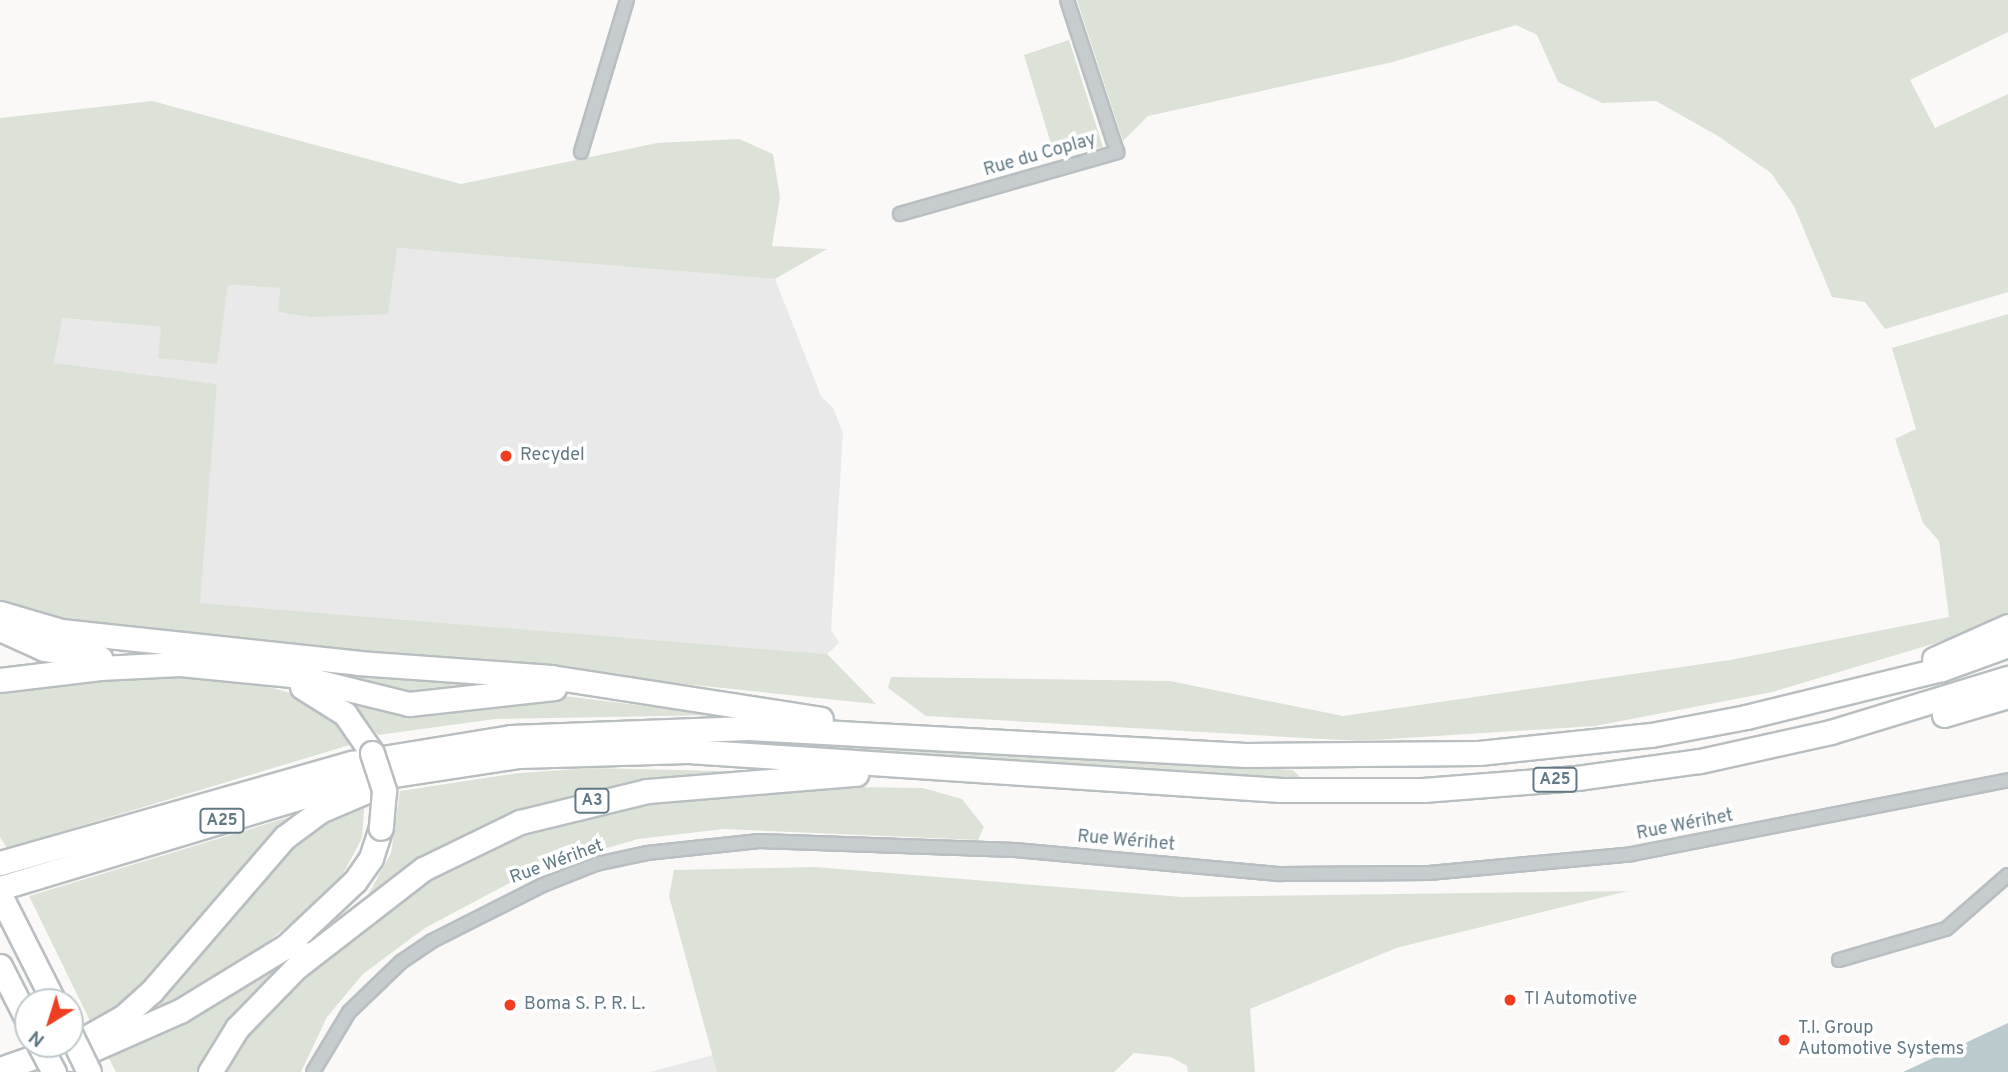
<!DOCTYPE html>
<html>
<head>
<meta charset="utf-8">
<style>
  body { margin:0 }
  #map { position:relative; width:2008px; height:1072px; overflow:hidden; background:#faf9f7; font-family:Overpass,sans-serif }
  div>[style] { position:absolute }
  .built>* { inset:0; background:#e8e9e8 }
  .green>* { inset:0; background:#dce2d8 }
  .water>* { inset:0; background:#bbcbcd }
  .roads { filter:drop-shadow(2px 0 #b9bec1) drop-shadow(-2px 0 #b9bec1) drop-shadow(0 2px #b9bec1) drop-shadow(0 -2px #b9bec1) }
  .minor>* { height:12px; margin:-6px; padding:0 6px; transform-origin:6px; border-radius:6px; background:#c7cccf }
  .motorway>* { height:23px; margin:-11.5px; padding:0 11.5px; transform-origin:11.5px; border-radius:11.5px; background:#fff }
  .bridges { filter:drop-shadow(2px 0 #b9bec1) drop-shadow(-2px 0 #b9bec1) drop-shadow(0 2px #b9bec1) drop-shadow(0 -2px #b9bec1) }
  .motorway-bridge>* { height:23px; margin:-11.5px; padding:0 11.5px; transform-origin:11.5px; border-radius:11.5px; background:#fff }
  .dots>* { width:19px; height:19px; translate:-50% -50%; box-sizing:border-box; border:4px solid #fff; border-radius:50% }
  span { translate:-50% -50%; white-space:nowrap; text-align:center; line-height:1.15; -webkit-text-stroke:7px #fff; paint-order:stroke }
  .shield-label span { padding:2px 5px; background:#fff; border:2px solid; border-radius:5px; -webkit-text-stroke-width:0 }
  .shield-label { font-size:16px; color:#627985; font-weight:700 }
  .street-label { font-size:18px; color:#627985 }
  .poi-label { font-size:18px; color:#627985 }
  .left { translate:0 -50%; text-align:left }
  .north { position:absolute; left:14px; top:988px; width:70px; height:70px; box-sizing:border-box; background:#fff; border:2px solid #c0c9ce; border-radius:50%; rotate:218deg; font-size:19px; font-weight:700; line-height:28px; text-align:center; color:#627985 }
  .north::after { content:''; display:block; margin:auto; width:24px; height:32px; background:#f13d20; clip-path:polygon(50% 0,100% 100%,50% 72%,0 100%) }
</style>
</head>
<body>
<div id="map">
  <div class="built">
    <i style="clip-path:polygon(397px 248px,775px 279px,821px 396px,833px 408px,843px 433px,831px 630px,839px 642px,834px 648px,827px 654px,199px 603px,217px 384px,54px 364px,61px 318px,161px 327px,227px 285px,280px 288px,279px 312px,309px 317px)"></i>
    <i style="clip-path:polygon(713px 1055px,717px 1072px,650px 1072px)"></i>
  </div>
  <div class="green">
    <i style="clip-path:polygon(1077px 0,2008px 0,2008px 32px,1910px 80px,1935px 128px,2008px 94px,2008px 292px,1885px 329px,1865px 302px,1832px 297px,1794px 206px,1771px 173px,1718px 136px,1656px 101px,1602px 103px,1558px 82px,1537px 35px,1516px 25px,1393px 62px,1148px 116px,1123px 141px)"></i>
    <i style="clip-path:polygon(1069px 40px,1103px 147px,1055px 157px,1024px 55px)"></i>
    <i style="clip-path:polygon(152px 101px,461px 184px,657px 143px,739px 139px,773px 154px,780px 197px,772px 246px,827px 249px,775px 279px,397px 248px,388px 314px,309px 317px,278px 312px,280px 288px,228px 285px,217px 364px,158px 358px,161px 327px,62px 318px,54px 363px,217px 384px,200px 603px,827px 654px,876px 704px,60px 619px,0 602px,0 118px)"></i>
    <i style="clip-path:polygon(2008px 314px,2008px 616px,1946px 640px,1772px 692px,1595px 726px,1358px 741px,926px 716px,888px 688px,891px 677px,1170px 681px,1343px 716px,1730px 660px,1949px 617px,1939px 541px,1923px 523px,1895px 439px,1916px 429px,1892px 348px)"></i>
    <i style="clip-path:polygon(267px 665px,504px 685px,406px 696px)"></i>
    <i style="clip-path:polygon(178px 674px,244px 680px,304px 697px,326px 712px,353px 744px,7px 848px,0 837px,0 691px,77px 680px)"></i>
    <i style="clip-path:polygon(564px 696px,719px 715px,495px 719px,378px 735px,351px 702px)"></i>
    <i style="clip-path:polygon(700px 740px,832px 741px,1293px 770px,1304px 781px)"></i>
    <i style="clip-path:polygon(590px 768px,767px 772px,684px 779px,405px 869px,368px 895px,391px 853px,400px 791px,519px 773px)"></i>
    <i style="clip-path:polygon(852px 787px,923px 788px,962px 799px,984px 827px,978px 840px,724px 829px,638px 839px,536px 869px,425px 928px,363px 974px,327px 1017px,301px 1072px,222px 1072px,240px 1040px,330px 950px,416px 885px,485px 849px,550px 824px,616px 807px)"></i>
    <i style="clip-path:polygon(365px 797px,362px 838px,343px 874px,324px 896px,252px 955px,160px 1007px,157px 994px,267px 864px,322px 816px)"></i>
    <i style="clip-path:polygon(306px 812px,141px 991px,93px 1027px,29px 896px)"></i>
    <i style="clip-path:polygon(815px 867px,1182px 897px,1628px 891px,1396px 948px,1250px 1009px,1255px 1072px,1188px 1072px,1187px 1066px,1171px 1057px,1134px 1053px,1114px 1072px,717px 1072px,669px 896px,674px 870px)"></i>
    <i style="clip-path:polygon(292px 950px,229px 1023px,199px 1072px,116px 1072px,106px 1053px)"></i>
  </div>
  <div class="water">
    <i style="clip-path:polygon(2008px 1023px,2008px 1072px,1903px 1072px)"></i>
  </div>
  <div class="roads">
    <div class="minor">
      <i style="left:581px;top:152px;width:159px;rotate:-73.2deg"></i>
      <i style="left:900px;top:214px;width:226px;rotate:-15.9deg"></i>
      <i style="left:1117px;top:152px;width:160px;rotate:-108.2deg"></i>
      <i style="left:1839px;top:960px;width:111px;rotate:-16.2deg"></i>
      <i style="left:1946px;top:929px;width:82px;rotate:-41.1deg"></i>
      <i style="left:313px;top:1072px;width:70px;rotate:-59deg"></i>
      <i style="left:349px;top:1012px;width:72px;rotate:-43.9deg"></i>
      <i style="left:401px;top:962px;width:37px;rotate:-34deg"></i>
      <i style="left:432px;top:941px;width:124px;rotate:-26.8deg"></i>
      <i style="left:543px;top:885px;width:57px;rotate:-21.6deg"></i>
      <i style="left:596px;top:864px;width:52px;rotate:-12.2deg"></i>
      <i style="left:647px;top:853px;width:113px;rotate:-6.1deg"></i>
      <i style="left:759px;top:841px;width:256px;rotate:2deg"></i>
      <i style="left:1015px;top:850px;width:267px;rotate:5.2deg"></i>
      <i style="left:1281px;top:874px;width:148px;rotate:-0.4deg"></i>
      <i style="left:1429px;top:873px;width:204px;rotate:-5.3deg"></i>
      <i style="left:1632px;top:854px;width:383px;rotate:-11.1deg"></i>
    </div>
    <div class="motorway">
      <i style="left:0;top:613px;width:64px;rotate:16.4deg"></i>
      <i style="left:61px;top:631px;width:299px;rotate:6.1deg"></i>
      <i style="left:358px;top:663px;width:194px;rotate:4.1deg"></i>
      <i style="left:551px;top:677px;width:273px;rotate:8.8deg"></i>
      <i style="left:0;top:629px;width:48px;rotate:24.4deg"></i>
      <i style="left:44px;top:649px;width:57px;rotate:9.1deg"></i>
      <i style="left:1934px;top:659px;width:81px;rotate:-24deg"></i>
      <i style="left:0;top:680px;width:101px;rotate:-6.8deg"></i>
      <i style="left:100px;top:668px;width:80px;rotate:-2.9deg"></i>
      <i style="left:180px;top:664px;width:112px;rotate:5.7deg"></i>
      <i style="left:291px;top:675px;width:122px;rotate:13.8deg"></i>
      <i style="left:409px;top:704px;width:146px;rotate:-6.3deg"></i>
      <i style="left:302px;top:687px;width:51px;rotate:32.1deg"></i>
      <i style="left:345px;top:714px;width:47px;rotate:55.3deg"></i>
      <i style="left:1944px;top:715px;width:67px;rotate:-16.5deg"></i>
      <i style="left:0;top:863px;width:366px;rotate:-15.9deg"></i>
      <i style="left:352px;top:763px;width:161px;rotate:-9.3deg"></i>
      <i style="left:511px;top:737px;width:237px;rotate:-2.2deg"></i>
      <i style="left:748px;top:728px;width:498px;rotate:3.1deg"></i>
      <i style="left:1245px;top:755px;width:234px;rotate:-0.5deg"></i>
      <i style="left:1479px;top:753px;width:173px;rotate:-6deg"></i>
      <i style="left:1651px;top:735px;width:97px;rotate:-10.7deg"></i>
      <i style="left:1746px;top:717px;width:202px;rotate:-13.8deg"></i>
      <i style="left:1942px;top:669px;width:70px;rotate:-20deg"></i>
      <i style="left:0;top:888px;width:371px;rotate:-16.8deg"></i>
      <i style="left:355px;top:781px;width:166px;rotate:-8.7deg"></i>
      <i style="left:519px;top:756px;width:169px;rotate:-1.7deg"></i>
      <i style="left:688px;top:751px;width:594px;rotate:3.76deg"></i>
      <i style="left:1281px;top:790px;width:142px"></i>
      <i style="left:1423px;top:790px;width:154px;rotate:-4.5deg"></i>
      <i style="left:1577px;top:778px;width:124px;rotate:-7.9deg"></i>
      <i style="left:1700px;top:761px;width:134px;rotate:-12.5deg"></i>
      <i style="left:1831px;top:732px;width:185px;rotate:-17deg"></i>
      <i style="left:0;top:895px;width:120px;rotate:63.2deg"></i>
      <i style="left:299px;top:965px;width:157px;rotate:-37.7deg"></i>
      <i style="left:423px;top:869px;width:108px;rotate:-25.9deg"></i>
      <i style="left:520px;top:822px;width:131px;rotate:-13.7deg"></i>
      <i style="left:647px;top:791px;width:210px;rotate:-4.7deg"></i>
      <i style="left:0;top:966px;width:62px;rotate:63deg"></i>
      <i style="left:71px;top:1059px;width:119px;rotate:-23.8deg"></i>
      <i style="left:180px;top:1011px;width:123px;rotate:-31.4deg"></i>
      <i style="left:285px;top:947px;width:96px;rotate:-43.3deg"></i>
      <i style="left:355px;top:881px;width:28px;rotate:-55deg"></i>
      <i style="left:371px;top:858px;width:32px;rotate:-72deg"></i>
      <i style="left:0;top:1069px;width:85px;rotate:-19.3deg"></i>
      <i style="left:80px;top:1041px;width:49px;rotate:-29.2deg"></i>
      <i style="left:123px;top:1017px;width:38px;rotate:-42deg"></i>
      <i style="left:151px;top:992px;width:205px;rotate:-49.2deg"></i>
      <i style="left:285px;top:837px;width:44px;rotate:-36.6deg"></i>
      <i style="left:320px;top:811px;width:51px;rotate:-23.1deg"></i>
      <i style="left:210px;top:1072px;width:52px;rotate:-58.5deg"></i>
      <i style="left:237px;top:1028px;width:103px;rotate:-45.8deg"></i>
    </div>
  </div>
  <div class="bridges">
    <div class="motorway-bridge">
      <i style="left:372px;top:753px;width:40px;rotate:72deg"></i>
      <i style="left:384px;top:791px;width:37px;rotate:95deg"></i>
      <i style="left:70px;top:1033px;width:43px;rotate:64deg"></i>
      <i style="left:39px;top:1044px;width:32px;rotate:62deg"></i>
    </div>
  </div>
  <div class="dots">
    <i style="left:506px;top:456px;background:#f13d20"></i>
    <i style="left:1510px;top:1000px;background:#f13d20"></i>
    <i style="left:510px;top:1005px;background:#f13d20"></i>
    <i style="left:1784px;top:1040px;background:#f13d20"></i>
  </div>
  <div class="shield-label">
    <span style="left:1555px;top:780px">A25</span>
    <span style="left:592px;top:801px">A3</span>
    <span style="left:222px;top:821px">A25</span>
  </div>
  <div class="street-label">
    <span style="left:1040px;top:156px;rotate:-16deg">Rue du Coplay</span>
    <span style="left:1685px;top:826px;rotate:-11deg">Rue Wérihet</span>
    <span style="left:1126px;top:842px;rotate:5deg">Rue Wérihet</span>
    <span style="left:557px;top:863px;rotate:-20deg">Rue Wérihet</span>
  </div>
  <div class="poi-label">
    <span class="left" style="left:520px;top:456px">Recydel</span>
    <span class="left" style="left:1524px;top:1000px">TI Automotive</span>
    <span class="left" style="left:524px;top:1005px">Boma S. P. R. L.</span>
    <span class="left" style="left:1798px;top:1040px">T.I. Group<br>Automotive Systems</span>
  </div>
  <div class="north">N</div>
</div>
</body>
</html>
